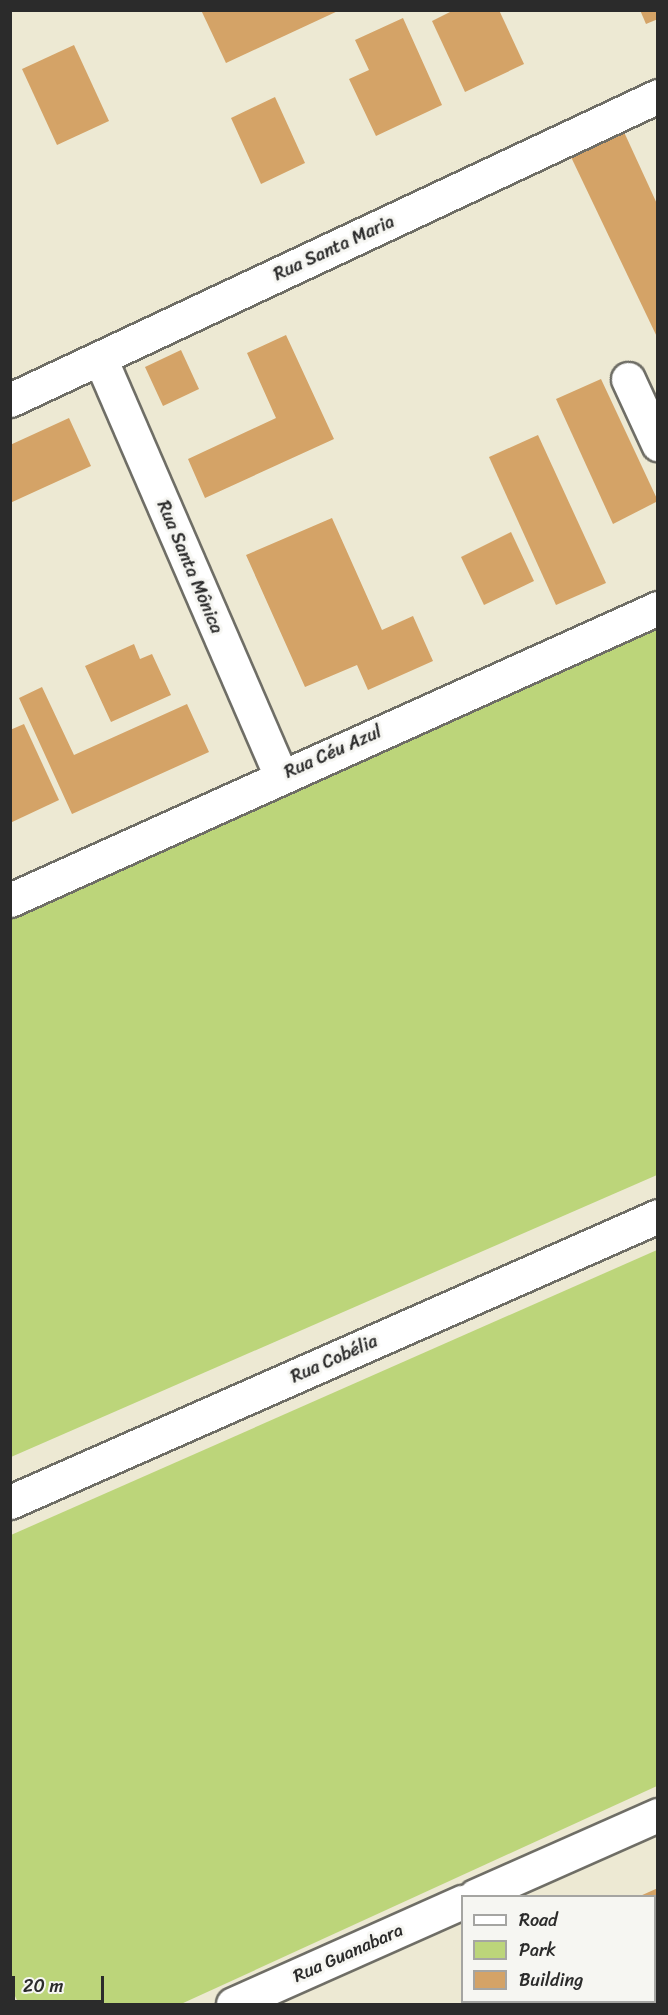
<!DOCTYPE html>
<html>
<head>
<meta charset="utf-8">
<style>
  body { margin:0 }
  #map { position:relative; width:668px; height:2015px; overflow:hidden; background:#ede9d3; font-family:Sriracha,sans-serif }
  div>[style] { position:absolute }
  .green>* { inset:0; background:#bcd57a }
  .building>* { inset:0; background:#d4a367 }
  .roads { filter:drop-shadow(2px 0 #6f6e66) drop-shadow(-2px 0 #6f6e66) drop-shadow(0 2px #6f6e66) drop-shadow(0 -2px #6f6e66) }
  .minor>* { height:33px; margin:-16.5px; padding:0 16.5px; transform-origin:16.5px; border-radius:16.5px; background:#fff }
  span { translate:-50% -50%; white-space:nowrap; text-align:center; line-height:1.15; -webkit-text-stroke:6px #f6f6f2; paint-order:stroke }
  .street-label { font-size:18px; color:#2b2b2b }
  .frame { position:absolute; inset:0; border:12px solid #2b2b2b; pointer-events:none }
  .legend { position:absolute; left:461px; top:1895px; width:195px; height:108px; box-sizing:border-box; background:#f6f6f2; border:2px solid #a5a5a2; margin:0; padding:8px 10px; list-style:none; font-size:18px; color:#2b2b2b }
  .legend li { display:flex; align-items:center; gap:12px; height:30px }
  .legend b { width:30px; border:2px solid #a5a5a2 }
  .scale { position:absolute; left:12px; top:1976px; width:92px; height:27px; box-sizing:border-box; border:3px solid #2b2b2b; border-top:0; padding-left:8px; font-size:18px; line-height:21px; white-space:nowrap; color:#2b2b2b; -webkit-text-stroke:4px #f6f6f2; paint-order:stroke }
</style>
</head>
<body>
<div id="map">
  <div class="green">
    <i style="clip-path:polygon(657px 628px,657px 1175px,11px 1457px,10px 914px)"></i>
    <i style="clip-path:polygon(657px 1250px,657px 1786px,181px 2004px,19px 2004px,10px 1986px,11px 1535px)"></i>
  </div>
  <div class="building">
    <i style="clip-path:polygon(201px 10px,340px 10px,226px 63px)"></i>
    <i style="clip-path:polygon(454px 10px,499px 10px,524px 64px,465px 92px,432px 21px)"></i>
    <i style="clip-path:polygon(640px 10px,658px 10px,658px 19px,646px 24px)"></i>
    <i style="clip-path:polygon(403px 18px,442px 105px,376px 136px,349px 79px,369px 70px,355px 40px)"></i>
    <i style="clip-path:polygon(74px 45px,109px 121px,57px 145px,22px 69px)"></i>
    <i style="clip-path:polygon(275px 97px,305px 163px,261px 184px,231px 118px)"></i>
    <i style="clip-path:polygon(624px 132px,658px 206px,658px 339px,571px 157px)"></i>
    <i style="clip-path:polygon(286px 335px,334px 439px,205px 498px,188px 459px,276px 418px,247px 353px)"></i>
    <i style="clip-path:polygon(181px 350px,199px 389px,163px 406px,145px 367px)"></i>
    <i style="clip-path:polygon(601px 379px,658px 501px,613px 524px,556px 399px)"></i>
    <i style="clip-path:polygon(69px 418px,91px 466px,10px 503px,10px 445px)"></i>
    <i style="clip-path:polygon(538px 435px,606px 583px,556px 605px,489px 457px)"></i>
    <i style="clip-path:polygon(332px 518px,382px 630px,413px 616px,433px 661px,368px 690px,357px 665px,305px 687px,246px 555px)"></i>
    <i style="clip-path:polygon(511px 532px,534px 581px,484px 605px,461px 557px)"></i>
    <i style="clip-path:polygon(134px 644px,140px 659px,152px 654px,171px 695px,111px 722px,85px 666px)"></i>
    <i style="clip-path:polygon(42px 687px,74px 755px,187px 704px,209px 752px,72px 814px,19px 698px)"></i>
    <i style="clip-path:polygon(24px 724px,59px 800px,10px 823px,10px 730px)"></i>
    <i style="clip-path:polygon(658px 1888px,658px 2004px,552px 2004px,654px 2002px,654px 1896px,640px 1896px)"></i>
  </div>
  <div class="roads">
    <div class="minor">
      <i style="left:100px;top:358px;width:456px;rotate:66.6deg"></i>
      <i style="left:628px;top:379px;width:72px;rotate:65.2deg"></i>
      <i style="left:10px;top:400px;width:716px;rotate:-25.13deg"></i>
      <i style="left:10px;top:900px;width:711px;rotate:-24.26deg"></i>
      <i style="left:10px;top:1502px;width:708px;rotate:-23.81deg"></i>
      <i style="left:475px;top:1896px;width:200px;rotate:-23.9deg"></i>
      <i style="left:233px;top:2004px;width:251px;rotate:-24deg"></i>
    </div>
  </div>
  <div class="street-label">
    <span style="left:334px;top:248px;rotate:-25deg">Rua Santa Maria</span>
    <span style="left:190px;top:567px;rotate:67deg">Rua Santa Mônica</span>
    <span style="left:333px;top:752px;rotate:-24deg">Rua Céu Azul</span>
    <span style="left:334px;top:1359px;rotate:-24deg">Rua Cobélia</span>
    <span style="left:348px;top:1953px;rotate:-24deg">Rua Guanabara</span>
  </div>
  <div class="frame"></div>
  <ul class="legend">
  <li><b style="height:8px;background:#fff"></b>Road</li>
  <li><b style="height:16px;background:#bcd57a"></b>Park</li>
  <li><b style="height:16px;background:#d4a367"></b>Building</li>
  </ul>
  <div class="scale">20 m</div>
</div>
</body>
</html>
